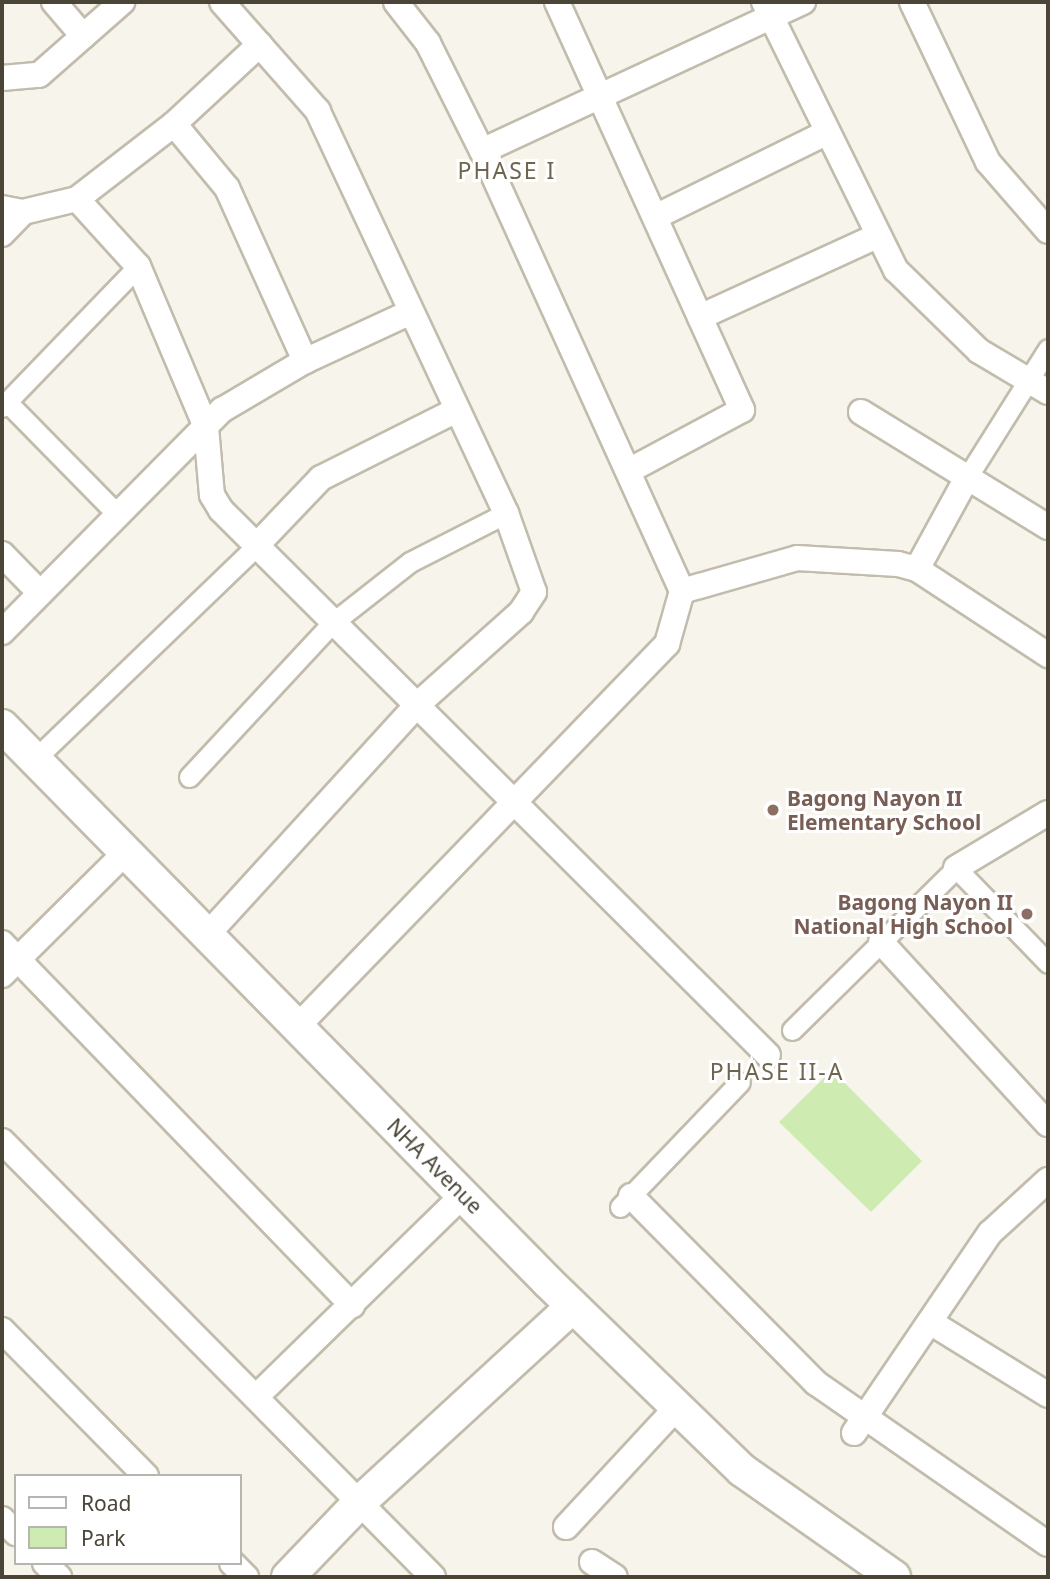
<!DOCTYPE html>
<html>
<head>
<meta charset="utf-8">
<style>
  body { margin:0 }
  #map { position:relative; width:1050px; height:1579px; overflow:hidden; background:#f6f4eb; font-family:"Noto Sans",sans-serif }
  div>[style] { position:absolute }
  .green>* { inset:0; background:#ceecb2 }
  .roads { filter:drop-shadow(2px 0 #c2bcad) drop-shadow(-2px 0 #c2bcad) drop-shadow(0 2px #c2bcad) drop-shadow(0 -2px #c2bcad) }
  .pedestrian>* { height:19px; margin:-9.5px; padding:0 9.5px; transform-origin:9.5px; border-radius:9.5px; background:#fff }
  .minor>* { height:24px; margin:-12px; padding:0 12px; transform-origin:12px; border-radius:12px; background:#fff }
  .tertiary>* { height:32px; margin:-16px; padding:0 16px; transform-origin:16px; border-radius:16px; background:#fff }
  .dots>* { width:19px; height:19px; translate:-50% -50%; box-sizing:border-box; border:4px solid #fff; border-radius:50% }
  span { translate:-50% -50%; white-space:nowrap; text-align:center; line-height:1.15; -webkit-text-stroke:6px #fff; paint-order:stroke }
  .education-label { font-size:21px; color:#785e54; font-weight:700 }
  .left { translate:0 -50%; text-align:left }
  .right { translate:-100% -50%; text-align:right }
  .street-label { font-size:21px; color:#4b4538 }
  .neighbourhood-label { font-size:23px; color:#6f644e; letter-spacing:2px }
  .frame { position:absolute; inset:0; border:4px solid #4b4538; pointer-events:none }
  .legend { position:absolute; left:14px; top:1474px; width:228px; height:91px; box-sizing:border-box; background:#fff; border:2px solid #b7b5af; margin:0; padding:9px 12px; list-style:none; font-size:21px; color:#4b4538 }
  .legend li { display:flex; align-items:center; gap:14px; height:35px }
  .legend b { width:35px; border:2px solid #b7b5af }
</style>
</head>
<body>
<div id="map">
  <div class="green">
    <i style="clip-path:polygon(832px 1070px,922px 1161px,871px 1212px,779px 1122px)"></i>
  </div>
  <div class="roads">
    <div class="pedestrian">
      <i style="left:7px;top:402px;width:157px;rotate:45.5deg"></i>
      <i style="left:2px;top:407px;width:196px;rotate:-46deg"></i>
      <i style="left:968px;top:476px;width:150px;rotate:-57.8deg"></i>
      <i style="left:35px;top:759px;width:307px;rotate:-43.9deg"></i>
      <i style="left:189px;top:777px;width:209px;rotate:-47.1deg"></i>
      <i style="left:331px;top:624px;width:100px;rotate:-38.1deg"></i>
      <i style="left:410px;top:562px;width:108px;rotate:-27deg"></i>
      <i style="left:792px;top:1030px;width:231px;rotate:-44.6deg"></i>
      <i style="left:956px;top:868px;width:132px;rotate:45.9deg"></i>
      <i style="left:620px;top:1207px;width:173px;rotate:-46.2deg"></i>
    </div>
    <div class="minor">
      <i style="left:54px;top:2px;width:45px;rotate:49.5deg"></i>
      <i style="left:557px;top:2px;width:448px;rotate:65.6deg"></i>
      <i style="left:742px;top:410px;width:129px;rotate:151.8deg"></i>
      <i style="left:764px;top:2px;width:299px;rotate:63.8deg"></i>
      <i style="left:896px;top:270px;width:116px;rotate:44.3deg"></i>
      <i style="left:979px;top:351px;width:80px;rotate:30.7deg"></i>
      <i style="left:912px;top:2px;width:177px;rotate:64.6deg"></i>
      <i style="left:988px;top:162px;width:91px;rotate:49deg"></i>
      <i style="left:2px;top:78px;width:37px;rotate:-5deg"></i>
      <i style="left:39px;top:75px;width:111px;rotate:-41.3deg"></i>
      <i style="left:174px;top:124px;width:83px;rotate:50.4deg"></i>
      <i style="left:227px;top:188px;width:190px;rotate:65.7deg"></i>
      <i style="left:482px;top:151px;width:354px;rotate:-24.9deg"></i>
      <i style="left:77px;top:199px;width:91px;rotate:47.7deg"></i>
      <i style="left:138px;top:266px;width:175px;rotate:67.1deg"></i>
      <i style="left:206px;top:427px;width:68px;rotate:85deg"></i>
      <i style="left:212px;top:495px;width:17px;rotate:59deg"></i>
      <i style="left:221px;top:510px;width:772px;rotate:44.9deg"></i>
      <i style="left:2px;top:208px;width:21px;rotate:11deg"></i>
      <i style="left:23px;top:212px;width:56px;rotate:-13.5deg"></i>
      <i style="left:77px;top:199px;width:123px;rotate:-37.7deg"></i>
      <i style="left:174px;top:124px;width:117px;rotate:-42.9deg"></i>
      <i style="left:655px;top:217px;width:191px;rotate:-26.2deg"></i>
      <i style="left:2px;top:234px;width:30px;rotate:-46deg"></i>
      <i style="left:700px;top:317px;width:195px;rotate:-24.6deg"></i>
      <i style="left:861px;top:412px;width:220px;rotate:31.6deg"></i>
      <i style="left:256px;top:546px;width:94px;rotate:-46.3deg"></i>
      <i style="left:321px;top:478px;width:152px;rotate:-26.6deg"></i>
      <i style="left:2px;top:554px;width:54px;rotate:45.7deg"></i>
      <i style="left:917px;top:569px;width:106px;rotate:-61.3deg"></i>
      <i style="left:682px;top:591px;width:120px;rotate:-16deg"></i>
      <i style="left:797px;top:558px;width:101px;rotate:3.4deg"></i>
      <i style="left:898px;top:564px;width:20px;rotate:15deg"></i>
      <i style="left:917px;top:569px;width:157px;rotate:33.3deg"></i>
      <i style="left:2px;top:632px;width:313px;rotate:-45.3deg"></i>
      <i style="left:222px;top:410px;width:96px;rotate:-30.6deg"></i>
      <i style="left:305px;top:361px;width:117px;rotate:-24.8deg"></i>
      <i style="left:956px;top:868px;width:107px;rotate:-30.9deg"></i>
      <i style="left:207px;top:935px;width:311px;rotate:-47.6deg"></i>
      <i style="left:417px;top:705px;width:140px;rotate:-41.8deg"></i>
      <i style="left:521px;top:612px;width:24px;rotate:-57deg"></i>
      <i style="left:534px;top:592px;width:84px;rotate:-109.5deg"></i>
      <i style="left:506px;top:513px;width:444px;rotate:-115.1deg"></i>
      <i style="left:318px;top:111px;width:145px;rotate:-131.4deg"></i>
      <i style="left:881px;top:942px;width:247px;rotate:47.5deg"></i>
      <i style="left:2px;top:943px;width:504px;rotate:45.97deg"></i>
      <i style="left:2px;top:975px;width:173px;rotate:-44.8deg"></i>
      <i style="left:297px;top:1027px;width:533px;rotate:-45.99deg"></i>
      <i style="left:667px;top:644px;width:55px;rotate:-74.2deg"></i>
      <i style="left:682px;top:591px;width:483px;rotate:-114.4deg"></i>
      <i style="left:482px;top:151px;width:121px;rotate:-116.6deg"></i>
      <i style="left:428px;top:43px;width:52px;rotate:-128deg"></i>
      <i style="left:2px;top:1141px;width:613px;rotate:45.33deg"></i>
      <i style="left:631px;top:1196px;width:263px;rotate:45.3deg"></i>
      <i style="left:816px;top:1383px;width:282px;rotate:34.8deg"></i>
      <i style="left:930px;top:1322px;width:139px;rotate:31.7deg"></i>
      <i style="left:2px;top:1330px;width:205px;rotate:45.4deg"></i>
      <i style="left:257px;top:1396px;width:288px;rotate:-44.3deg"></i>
      <i style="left:854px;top:1433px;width:242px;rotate:-55.8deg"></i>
      <i style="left:990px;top:1233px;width:79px;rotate:-42.4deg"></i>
      <i style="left:2px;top:1519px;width:20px;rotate:45deg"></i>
      <i style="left:566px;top:1527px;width:163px;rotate:-47.2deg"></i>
      <i style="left:592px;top:1562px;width:27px;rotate:33deg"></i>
      <i style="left:45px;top:1563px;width:20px;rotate:45deg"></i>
      <i style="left:232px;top:1563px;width:20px;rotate:45deg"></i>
    </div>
    <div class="tertiary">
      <i style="left:2px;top:726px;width:779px;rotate:45.52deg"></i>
      <i style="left:548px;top:1282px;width:270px;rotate:44.1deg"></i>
      <i style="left:742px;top:1470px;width:186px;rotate:35.1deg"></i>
      <i style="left:288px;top:1577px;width:104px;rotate:-46.2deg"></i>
      <i style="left:360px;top:1502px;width:289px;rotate:-42.6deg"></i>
    </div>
  </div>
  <div class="dots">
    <i style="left:773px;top:810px;background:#8d6e63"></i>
    <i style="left:1027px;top:914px;background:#8d6e63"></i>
  </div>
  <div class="education-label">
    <span class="left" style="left:787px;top:810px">Bagong Nayon II<br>Elementary School</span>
    <span class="right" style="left:1013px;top:914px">Bagong Nayon II<br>National High School</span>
  </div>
  <div class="street-label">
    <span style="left:435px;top:1166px;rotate:45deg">NHA Avenue</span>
  </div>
  <div class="neighbourhood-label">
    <span style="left:507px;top:170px">PHASE I</span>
    <span style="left:777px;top:1071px">PHASE II-A</span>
  </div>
  <div class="frame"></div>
  <ul class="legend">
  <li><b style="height:9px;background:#fff"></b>Road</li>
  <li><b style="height:19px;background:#ceecb2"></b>Park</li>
  </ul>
</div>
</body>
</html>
